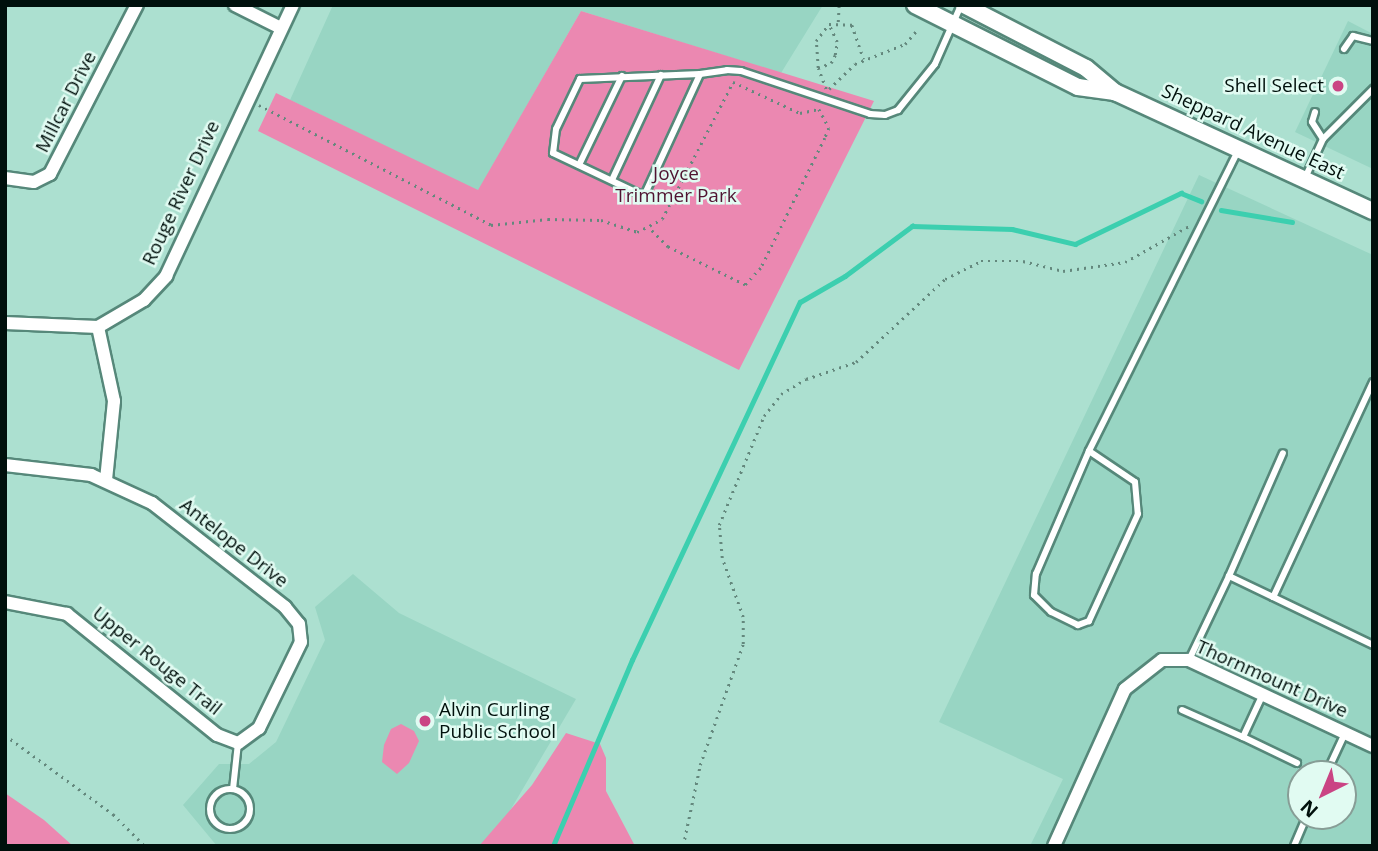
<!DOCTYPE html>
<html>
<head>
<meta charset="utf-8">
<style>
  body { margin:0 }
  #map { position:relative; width:1378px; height:851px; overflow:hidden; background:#ace0d0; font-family:"Open Sans",sans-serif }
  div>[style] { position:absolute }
  .built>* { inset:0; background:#98d5c3 }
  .green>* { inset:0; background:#eb88b1 }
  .stream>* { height:4.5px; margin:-2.25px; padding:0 2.25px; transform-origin:2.25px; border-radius:2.25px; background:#3ccfaf }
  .path>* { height:2.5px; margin-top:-1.25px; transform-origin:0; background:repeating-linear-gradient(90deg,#64887d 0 2px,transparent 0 7px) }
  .roads { filter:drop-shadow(2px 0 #56887a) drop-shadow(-2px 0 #56887a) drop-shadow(0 2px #56887a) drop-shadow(0 -2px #56887a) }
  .lane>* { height:6px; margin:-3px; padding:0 3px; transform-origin:3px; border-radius:3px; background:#fff }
  .lane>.ring { margin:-3px; padding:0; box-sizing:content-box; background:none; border:6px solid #fff; border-radius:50% }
  .street>* { height:12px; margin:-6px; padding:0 6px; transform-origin:6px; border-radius:6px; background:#fff }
  .secondary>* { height:16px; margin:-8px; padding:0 8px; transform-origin:8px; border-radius:8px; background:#fff }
  .dots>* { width:19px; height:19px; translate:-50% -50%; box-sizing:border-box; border:4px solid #e1fbf2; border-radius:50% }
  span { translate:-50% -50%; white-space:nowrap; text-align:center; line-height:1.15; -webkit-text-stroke:5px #e1fbf2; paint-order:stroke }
  .poi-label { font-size:19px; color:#00100c }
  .right { translate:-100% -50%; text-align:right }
  .left { translate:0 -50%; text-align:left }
  .street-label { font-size:19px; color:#00100c }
  .park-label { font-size:19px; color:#501331 }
  .frame { position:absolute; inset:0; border:7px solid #00100c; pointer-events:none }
  .north { position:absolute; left:1287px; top:760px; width:70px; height:70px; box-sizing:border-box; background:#e1fbf2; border:2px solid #879d96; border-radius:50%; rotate:223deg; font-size:19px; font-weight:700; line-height:28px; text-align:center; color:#00100c }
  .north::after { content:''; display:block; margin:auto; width:24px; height:32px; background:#ca4484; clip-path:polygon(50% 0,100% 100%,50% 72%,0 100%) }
</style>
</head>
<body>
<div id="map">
  <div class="built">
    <i style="clip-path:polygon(333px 5px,823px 5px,781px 73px,581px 11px,478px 191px,290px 100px)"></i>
    <i style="clip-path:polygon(1348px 21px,1373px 34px,1373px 169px,1295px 132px)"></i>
    <i style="clip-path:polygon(evenodd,1199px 175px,1373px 255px,1373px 846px,1030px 846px,1063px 779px,939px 722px,1199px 175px,1301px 774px,1343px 774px,1343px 816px,1301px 816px,1301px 774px)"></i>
    <i style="clip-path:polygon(353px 574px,399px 613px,576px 699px,489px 846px,217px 846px,183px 805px,219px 764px,249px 764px,276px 742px,325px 640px,315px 607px)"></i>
  </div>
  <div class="green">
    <i style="clip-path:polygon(581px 11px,874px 101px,739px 370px,258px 131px,276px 93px,478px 190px)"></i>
    <i style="clip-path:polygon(401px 724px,414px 731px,419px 741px,409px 763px,397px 774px,382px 762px,384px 745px,391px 729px)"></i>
    <i style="clip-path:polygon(566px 733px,600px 744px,606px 758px,606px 791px,635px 846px,479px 846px,532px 785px)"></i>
    <i style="clip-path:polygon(5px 793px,44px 820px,73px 846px,5px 846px)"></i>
  </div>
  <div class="stream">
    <i style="left:1221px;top:210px;width:72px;rotate:9.6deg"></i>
    <i style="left:553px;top:846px;width:202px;rotate:-67deg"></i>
    <i style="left:632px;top:660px;width:395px;rotate:-64.9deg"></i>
    <i style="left:800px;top:302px;width:52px;rotate:-30deg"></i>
    <i style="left:845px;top:276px;width:84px;rotate:-36.7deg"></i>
    <i style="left:912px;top:226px;width:100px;rotate:1.7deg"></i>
    <i style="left:1012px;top:229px;width:65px;rotate:13.4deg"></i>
    <i style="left:1075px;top:244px;width:118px;rotate:-25.7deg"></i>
    <i style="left:1181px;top:193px;width:22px;rotate:22deg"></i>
  </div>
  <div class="path">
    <i style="left:838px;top:22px;width:17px;rotate:-87deg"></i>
    <i style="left:818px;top:68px;width:14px;rotate:-21deg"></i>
    <i style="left:831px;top:63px;width:9px;rotate:-63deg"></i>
    <i style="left:835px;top:55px;width:13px;rotate:-81deg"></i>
    <i style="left:837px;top:42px;width:19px;rotate:-115deg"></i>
    <i style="left:826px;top:89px;width:22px;rotate:-111deg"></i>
    <i style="left:818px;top:68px;width:27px;rotate:-94deg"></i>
    <i style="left:816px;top:41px;width:21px;rotate:-53deg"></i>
    <i style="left:829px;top:24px;width:23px;rotate:2deg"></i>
    <i style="left:852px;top:25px;width:36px;rotate:71deg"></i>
    <i style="left:829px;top:89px;width:36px;rotate:-44deg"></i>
    <i style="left:855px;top:64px;width:54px;rotate:-21.8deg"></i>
    <i style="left:905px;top:44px;width:20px;rotate:-49deg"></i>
    <i style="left:259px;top:105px;width:261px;rotate:27.3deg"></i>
    <i style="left:491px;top:225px;width:57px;rotate:-6deg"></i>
    <i style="left:548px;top:219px;width:53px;rotate:1.1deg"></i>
    <i style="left:601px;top:220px;width:38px;rotate:18deg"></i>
    <i style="left:637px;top:232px;width:28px;rotate:-27deg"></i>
    <i style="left:662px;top:219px;width:154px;rotate:-62.6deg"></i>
    <i style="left:733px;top:82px;width:74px;rotate:24.8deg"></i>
    <i style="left:800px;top:113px;width:19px;rotate:-12deg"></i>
    <i style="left:819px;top:109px;width:21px;rotate:62deg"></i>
    <i style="left:829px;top:128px;width:11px;rotate:112deg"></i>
    <i style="left:825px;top:138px;width:145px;rotate:116.2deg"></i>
    <i style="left:761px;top:268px;width:23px;rotate:133deg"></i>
    <i style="left:745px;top:285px;width:86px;rotate:-153.7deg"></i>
    <i style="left:668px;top:247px;width:27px;rotate:-135deg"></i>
    <i style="left:5px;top:735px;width:134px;rotate:36.2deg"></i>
    <i style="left:113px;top:814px;width:45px;rotate:45deg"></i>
    <i style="left:683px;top:846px;width:83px;rotate:-78.1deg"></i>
    <i style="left:700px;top:765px;width:128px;rotate:-70.4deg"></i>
    <i style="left:743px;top:644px;width:27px;rotate:-90deg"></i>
    <i style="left:743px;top:617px;width:63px;rotate:-109.6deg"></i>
    <i style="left:722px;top:558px;width:33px;rotate:-95deg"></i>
    <i style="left:719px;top:525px;width:118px;rotate:-67.6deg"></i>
    <i style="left:764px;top:416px;width:28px;rotate:-52deg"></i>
    <i style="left:781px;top:394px;width:29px;rotate:-31deg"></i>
    <i style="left:806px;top:379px;width:53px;rotate:-18.8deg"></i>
    <i style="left:856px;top:362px;width:122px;rotate:-43deg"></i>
    <i style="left:945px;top:279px;width:40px;rotate:-26.6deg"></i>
    <i style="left:981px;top:261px;width:42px"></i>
    <i style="left:1023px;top:261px;width:41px;rotate:14deg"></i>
    <i style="left:1063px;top:271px;width:63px;rotate:-8.3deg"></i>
    <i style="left:1125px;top:262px;width:76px;rotate:-29.3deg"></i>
  </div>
  <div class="roads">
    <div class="lane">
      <i style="left:1344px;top:49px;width:16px;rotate:-55deg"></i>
      <i style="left:1353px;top:36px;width:21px;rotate:14deg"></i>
      <i style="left:700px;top:74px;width:120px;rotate:177.6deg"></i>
      <i style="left:580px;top:79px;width:55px;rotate:115.6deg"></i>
      <i style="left:556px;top:129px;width:24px;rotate:97deg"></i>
      <i style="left:553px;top:153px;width:101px;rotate:25.3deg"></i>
      <i style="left:644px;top:196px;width:134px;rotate:-65.3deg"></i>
      <i style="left:700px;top:74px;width:27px;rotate:-8deg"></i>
      <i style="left:727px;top:70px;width:14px;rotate:4deg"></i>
      <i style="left:741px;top:71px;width:136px;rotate:18.4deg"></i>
      <i style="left:870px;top:114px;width:15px;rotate:4deg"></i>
      <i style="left:885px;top:115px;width:14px;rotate:-21deg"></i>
      <i style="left:898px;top:110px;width:59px;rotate:-51.2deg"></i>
      <i style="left:935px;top:64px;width:64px;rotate:-66.2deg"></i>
      <i style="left:1315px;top:112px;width:10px;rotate:107deg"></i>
      <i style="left:1312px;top:122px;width:20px;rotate:57deg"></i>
      <i style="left:579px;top:165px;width:99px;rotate:-64.2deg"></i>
      <i style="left:1305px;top:178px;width:43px;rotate:-65.2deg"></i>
      <i style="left:1323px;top:139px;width:71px;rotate:-45deg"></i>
      <i style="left:612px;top:180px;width:116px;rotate:-65deg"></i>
      <i style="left:1373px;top:382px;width:237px;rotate:114.9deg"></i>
      <i style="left:1273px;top:597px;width:111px;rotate:25.6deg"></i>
      <i style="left:1089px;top:451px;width:55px;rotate:34deg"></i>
      <i style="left:1135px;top:482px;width:32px;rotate:85deg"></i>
      <i style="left:1138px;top:514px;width:118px;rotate:114.6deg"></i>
      <i style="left:1089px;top:621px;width:12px;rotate:160deg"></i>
      <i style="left:1078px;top:625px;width:30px;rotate:-154deg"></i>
      <i style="left:1051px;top:612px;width:24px;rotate:-135deg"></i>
      <i style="left:1034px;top:595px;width:21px;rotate:-85deg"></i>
      <i style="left:1036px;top:574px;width:134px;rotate:-66.7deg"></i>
      <i style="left:1089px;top:451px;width:335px;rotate:-63.6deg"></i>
      <i style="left:1273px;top:597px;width:49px;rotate:-154.5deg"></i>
      <i style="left:1229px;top:576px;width:134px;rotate:-66.3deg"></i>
      <i style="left:1189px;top:660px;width:93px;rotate:-64.5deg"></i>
      <i style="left:1182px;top:710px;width:67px;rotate:23.9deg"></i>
      <i style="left:1243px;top:737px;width:47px;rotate:-65.1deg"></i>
      <i style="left:1243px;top:737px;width:60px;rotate:25.7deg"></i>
      <i style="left:1326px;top:774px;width:45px;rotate:-65.1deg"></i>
      <i style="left:233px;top:789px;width:46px;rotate:-83.8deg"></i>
      <i class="ring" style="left:210px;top:789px;width:34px;height:34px"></i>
      <i style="left:1294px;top:846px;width:33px;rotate:-67deg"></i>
    </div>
    <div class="street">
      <i style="left:235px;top:5px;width:51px;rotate:26.6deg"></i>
      <i style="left:5px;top:178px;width:29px;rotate:8deg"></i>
      <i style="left:34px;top:182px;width:18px;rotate:-27deg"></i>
      <i style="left:50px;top:174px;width:190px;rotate:-62.8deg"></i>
      <i style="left:5px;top:323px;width:93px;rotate:2.5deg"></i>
      <i style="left:98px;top:327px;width:53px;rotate:-30.4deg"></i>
      <i style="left:144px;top:300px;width:33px;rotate:-47deg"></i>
      <i style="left:166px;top:276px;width:299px;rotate:-64.9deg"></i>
      <i style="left:98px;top:327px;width:76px;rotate:77.8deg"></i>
      <i style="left:114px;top:401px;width:79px;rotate:95.8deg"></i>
      <i style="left:5px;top:465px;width:87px;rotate:6.6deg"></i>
      <i style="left:91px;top:475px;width:67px;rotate:24.7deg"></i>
      <i style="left:152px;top:503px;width:169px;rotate:38deg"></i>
      <i style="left:285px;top:607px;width:22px;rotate:51deg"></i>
      <i style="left:299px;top:624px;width:18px;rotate:84deg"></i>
      <i style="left:301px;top:642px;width:96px;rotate:116deg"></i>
      <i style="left:259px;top:728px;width:26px;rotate:144deg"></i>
      <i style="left:238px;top:743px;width:22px;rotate:-159deg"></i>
      <i style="left:217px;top:735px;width:193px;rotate:-141.1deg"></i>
      <i style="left:67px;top:614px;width:63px;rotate:-169deg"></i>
      <i style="left:1054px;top:846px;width:172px;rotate:-65.7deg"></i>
      <i style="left:1125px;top:689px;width:47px;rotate:-38.1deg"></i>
      <i style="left:1162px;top:660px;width:27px"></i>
      <i style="left:1189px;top:660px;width:203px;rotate:25.1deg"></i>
    </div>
    <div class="secondary">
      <i style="left:915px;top:5px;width:182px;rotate:26.7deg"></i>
      <i style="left:1078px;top:87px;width:37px;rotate:8deg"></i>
      <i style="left:964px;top:5px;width:137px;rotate:27.3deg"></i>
      <i style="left:1086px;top:68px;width:38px;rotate:40deg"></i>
      <i style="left:1115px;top:92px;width:284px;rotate:24.8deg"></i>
    </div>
  </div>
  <div class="dots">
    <i style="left:1338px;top:86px;background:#ca4484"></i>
    <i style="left:425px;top:721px;background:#ca4484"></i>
  </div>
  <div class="poi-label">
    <span class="right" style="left:1324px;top:86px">Shell Select</span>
    <span class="left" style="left:439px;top:721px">Alvin Curling<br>Public School</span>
  </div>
  <div class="street-label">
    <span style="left:66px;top:102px;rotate:-63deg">Millcar Drive</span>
    <span style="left:1253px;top:132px;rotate:25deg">Sheppard Avenue East</span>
    <span style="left:181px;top:193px;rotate:-65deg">Rouge River Drive</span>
    <span style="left:234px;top:543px;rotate:38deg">Antelope Drive</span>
    <span style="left:157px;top:661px;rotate:39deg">Upper Rouge Trail</span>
    <span style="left:1272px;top:679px;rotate:24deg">Thornmount Drive</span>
  </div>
  <div class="park-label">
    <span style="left:676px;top:185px">Joyce<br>Trimmer Park</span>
  </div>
  <div class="frame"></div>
  <div class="north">N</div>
</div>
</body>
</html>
